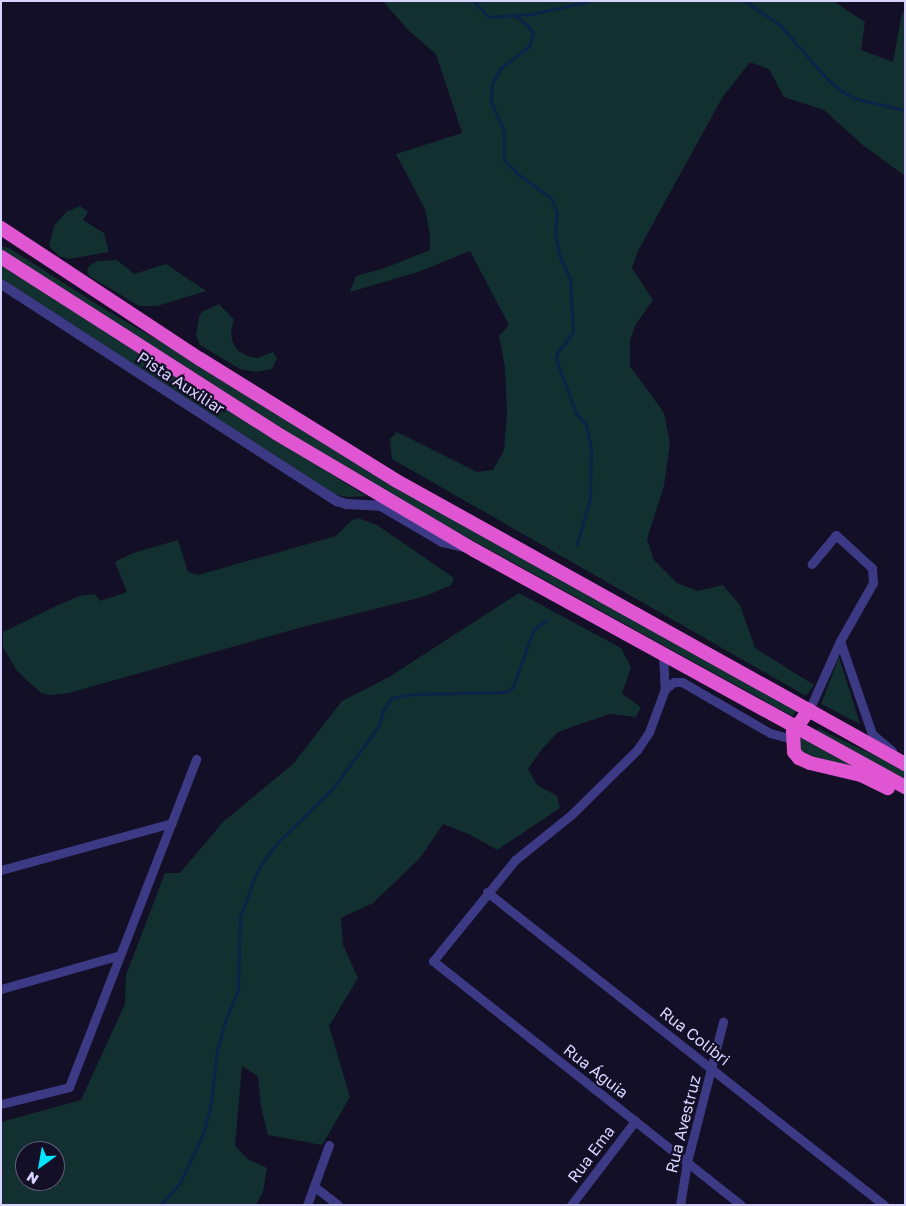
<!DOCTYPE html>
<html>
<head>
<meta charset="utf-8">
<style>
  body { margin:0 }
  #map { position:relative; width:906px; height:1206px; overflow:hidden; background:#130f26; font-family:"Golos Text",sans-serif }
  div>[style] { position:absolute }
  .green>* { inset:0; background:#12302f }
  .stream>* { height:3px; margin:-1.5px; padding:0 1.5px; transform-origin:1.5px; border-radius:1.5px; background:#0c2248 }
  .minor>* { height:9px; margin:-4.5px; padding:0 4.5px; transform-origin:4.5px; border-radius:4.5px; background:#3d3a85 }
  .tertiary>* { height:10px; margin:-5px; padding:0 5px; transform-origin:5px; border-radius:5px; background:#3d3a85 }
  .trunk>* { height:14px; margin:-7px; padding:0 7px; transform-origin:7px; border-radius:7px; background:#e055d1 }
  span { translate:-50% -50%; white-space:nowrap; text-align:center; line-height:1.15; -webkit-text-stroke:4.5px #130f26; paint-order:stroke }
  .street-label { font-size:16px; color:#d9d4ff }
  .frame { position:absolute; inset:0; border:2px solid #d9d4ff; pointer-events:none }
  .north { position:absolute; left:15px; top:1141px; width:50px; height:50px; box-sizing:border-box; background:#130f26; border:1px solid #625e7d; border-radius:50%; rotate:212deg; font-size:14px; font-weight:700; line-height:20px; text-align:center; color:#d9d4ff }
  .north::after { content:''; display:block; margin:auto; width:18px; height:22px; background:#00e5ff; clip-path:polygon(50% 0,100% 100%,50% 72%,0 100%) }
</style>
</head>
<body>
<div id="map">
  <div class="green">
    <i style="clip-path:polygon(383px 1px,833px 1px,865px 22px,861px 50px,893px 62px,902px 12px,905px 13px,905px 176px,864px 146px,824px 110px,784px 97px,769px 69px,750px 62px,722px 98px,638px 251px,632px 268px,653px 300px,636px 324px,630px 340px,630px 366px,664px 413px,670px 443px,664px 486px,647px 539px,654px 560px,677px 583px,698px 591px,723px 585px,740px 605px,755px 648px,814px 685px,806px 696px,392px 459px,390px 439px,397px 432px,477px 472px,493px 470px,504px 450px,507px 413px,505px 368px,499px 336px,509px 325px,470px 251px,418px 272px,350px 292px,356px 276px,385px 268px,430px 250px,430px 235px,425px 209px,396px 154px,462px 133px,436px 54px,408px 30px)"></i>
    <i style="clip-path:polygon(80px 206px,88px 212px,83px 220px,104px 233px,109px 252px,69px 259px,59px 256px,49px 246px,54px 226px,66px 212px)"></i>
    <i style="clip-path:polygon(1px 246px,9px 248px,106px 310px,795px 709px,795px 713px,792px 716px,352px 474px,1px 250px)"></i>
    <i style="clip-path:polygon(117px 260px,134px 274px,166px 264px,206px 291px,157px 306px,139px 306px,89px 276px,87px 270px,90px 265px,98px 261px)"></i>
    <i style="clip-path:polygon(1px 263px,86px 319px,366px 496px,349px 497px,336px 495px,1px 278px)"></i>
    <i style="clip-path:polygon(219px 304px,234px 320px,231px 330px,232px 340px,237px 350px,247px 356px,257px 358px,273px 352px,277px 358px,272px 369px,256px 372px,240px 369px,200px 345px,196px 335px,199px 317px,202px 312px)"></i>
    <i style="clip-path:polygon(358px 518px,377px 525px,454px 578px,451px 585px,426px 596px,299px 628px,69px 693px,52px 695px,41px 693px,17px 671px,3px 647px,3px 632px,54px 607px,79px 596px,95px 594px,100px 601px,127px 592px,115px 562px,133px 553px,178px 540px,188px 572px,198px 575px,336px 536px,351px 521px)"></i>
    <i style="clip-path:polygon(evenodd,519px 593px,621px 648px,631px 667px,622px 694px,641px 707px,636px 717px,609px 714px,558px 732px,542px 749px,528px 769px,537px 785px,557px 796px,560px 808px,497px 850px,469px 834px,443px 824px,420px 858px,373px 903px,341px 918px,343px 945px,358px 978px,329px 1026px,350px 1097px,322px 1145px,268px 1135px,261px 1107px,258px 1076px,242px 1066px,235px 1146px,248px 1159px,267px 1168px,263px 1192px,256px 1205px,1px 1205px,1px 1122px,81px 1100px,125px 1004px,126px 975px,165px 873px,180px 873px,223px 822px,293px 764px,342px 701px,389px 677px,519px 593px,25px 1151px,55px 1151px,55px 1181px,25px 1181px,25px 1151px)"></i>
    <i style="clip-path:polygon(839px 657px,860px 724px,821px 704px)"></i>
    <i style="clip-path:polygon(819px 729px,905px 770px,905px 779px,813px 731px)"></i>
    <i style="clip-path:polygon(799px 736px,863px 772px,804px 753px,801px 751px)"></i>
  </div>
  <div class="stream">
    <i style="left:473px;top:1px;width:23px;rotate:45deg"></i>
    <i style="left:489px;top:17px;width:43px;rotate:-4deg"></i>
    <i style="left:532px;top:14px;width:60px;rotate:-12.4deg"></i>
    <i style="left:745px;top:1px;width:42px;rotate:34.4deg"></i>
    <i style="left:780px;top:25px;width:72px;rotate:49deg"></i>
    <i style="left:827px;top:79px;width:21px;rotate:39deg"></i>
    <i style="left:843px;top:92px;width:16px;rotate:27deg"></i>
    <i style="left:857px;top:99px;width:49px;rotate:12.9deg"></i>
    <i style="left:515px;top:15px;width:16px;rotate:40deg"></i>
    <i style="left:527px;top:25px;width:10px;rotate:53deg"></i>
    <i style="left:533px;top:33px;width:14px;rotate:107deg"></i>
    <i style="left:529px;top:46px;width:37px;rotate:142deg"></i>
    <i style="left:500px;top:69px;width:17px;rotate:118deg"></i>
    <i style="left:492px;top:84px;width:18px;rotate:93deg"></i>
    <i style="left:491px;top:102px;width:32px;rotate:66deg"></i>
    <i style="left:504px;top:131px;width:29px;rotate:90deg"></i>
    <i style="left:504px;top:160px;width:20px;rotate:45deg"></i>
    <i style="left:518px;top:174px;width:41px;rotate:36deg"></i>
    <i style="left:551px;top:198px;width:16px;rotate:68deg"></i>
    <i style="left:557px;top:213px;width:19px;rotate:96deg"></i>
    <i style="left:555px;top:232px;width:25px;rotate:79deg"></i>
    <i style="left:560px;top:257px;width:23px;rotate:65deg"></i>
    <i style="left:570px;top:278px;width:54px;rotate:86.8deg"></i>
    <i style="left:573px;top:332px;width:26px;rotate:127deg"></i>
    <i style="left:557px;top:353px;width:6px;rotate:99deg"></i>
    <i style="left:556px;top:359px;width:58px;rotate:69.7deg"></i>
    <i style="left:576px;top:413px;width:16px;rotate:50deg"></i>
    <i style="left:586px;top:425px;width:25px;rotate:78deg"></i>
    <i style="left:591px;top:449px;width:49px;rotate:91.2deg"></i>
    <i style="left:590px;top:498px;width:48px;rotate:105.8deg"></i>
    <i style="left:160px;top:1205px;width:30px;rotate:-48deg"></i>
    <i style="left:180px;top:1183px;width:54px;rotate:-64.9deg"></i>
    <i style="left:203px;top:1134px;width:27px;rotate:-75deg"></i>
    <i style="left:210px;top:1108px;width:57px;rotate:-83deg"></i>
    <i style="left:217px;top:1051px;width:31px;rotate:-75deg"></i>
    <i style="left:225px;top:1021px;width:33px;rotate:-67deg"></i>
    <i style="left:238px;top:991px;width:74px;rotate:-88.5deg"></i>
    <i style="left:240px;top:917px;width:44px;rotate:-69.9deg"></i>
    <i style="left:255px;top:876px;width:18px;rotate:-61deg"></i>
    <i style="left:264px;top:860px;width:24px;rotate:-52deg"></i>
    <i style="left:279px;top:841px;width:74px;rotate:-44.5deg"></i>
    <i style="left:332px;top:789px;width:77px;rotate:-53.4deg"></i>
    <i style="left:378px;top:727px;width:17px;rotate:-73deg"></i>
    <i style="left:383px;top:711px;width:15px;rotate:-58deg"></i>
    <i style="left:391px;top:698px;width:22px;rotate:-10deg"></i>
    <i style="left:413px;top:694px;width:94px;rotate:-1.2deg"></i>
    <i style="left:507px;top:692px;width:8px;rotate:-40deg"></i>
    <i style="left:513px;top:687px;width:60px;rotate:-70.7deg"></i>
    <i style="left:533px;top:630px;width:17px;rotate:-36deg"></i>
  </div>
  <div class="minor">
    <i style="left:840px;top:641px;width:98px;rotate:71deg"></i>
    <i style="left:872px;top:734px;width:26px;rotate:40deg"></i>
    <i style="left:663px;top:655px;width:34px;rotate:87deg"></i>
    <i style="left:809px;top:710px;width:76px;rotate:-65.8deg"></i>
    <i style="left:840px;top:641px;width:67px;rotate:-60.4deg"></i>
    <i style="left:873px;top:583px;width:15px;rotate:-94deg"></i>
    <i style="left:872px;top:568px;width:49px;rotate:-137.5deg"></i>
    <i style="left:836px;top:535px;width:38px;rotate:130deg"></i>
    <i style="left:1px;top:870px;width:177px;rotate:-15.4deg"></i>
    <i style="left:487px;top:892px;width:506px;rotate:38.25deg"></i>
    <i style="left:1px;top:989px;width:124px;rotate:-15.9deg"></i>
    <i style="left:1px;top:1104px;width:70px;rotate:-14deg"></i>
    <i style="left:69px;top:1087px;width:352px;rotate:-68.8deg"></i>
    <i style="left:315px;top:1187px;width:29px;rotate:38deg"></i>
    <i style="left:307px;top:1205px;width:64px;rotate:-69.9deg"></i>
    <i style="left:571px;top:1205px;width:106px;rotate:-52.7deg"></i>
    <i style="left:680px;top:1205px;width:44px;rotate:-80.8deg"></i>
    <i style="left:687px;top:1162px;width:145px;rotate:-75.6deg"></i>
    <i style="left:741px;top:1205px;width:393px;rotate:-141.6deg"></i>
    <i style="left:433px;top:961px;width:130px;rotate:-50.9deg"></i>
    <i style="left:515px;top:860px;width:73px;rotate:-38.9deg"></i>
    <i style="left:572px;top:814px;width:91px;rotate:-44.6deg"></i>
    <i style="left:637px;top:750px;width:22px;rotate:-56deg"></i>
    <i style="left:649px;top:732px;width:46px;rotate:-69.6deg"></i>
    <i style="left:665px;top:689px;width:11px;rotate:-38deg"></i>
    <i style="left:674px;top:682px;width:8px"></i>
    <i style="left:682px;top:682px;width:102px;rotate:30.1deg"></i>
    <i style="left:770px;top:733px;width:23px;rotate:15deg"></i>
  </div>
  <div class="tertiary">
    <i style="left:1px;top:284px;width:400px;rotate:32.9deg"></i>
    <i style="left:337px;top:501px;width:9px;rotate:18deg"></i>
    <i style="left:346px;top:504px;width:35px;rotate:3deg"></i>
    <i style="left:381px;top:506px;width:71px;rotate:30.5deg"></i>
    <i style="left:442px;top:542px;width:22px;rotate:13deg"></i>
  </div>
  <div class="trunk">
    <i style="left:1px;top:228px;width:238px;rotate:33.4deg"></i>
    <i style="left:200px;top:359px;width:229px;rotate:31.8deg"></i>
    <i style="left:395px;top:480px;width:584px;rotate:29.11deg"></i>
    <i style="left:1px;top:257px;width:326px;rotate:32.6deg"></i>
    <i style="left:276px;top:433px;width:230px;rotate:30.6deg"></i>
    <i style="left:474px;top:550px;width:492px;rotate:28.8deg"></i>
    <i style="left:809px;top:710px;width:27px;rotate:126deg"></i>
    <i style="left:793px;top:732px;width:20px;rotate:87deg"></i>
    <i style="left:794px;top:752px;width:8px;rotate:50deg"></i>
    <i style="left:799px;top:758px;width:12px;rotate:24deg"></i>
    <i style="left:810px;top:763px;width:52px;rotate:13.2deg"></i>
    <i style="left:861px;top:775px;width:30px;rotate:26deg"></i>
  </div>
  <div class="street-label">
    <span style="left:181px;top:383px;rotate:33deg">Pista Auxiliar</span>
    <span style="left:695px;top:1036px;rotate:38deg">Rua Colibri</span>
    <span style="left:596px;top:1071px;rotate:38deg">Rua Águia</span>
    <span style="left:683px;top:1124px;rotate:-76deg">Rua Avestruz</span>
    <span style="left:591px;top:1154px;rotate:-53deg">Rua Ema</span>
  </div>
  <div class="frame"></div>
  <div class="north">N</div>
</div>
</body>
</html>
